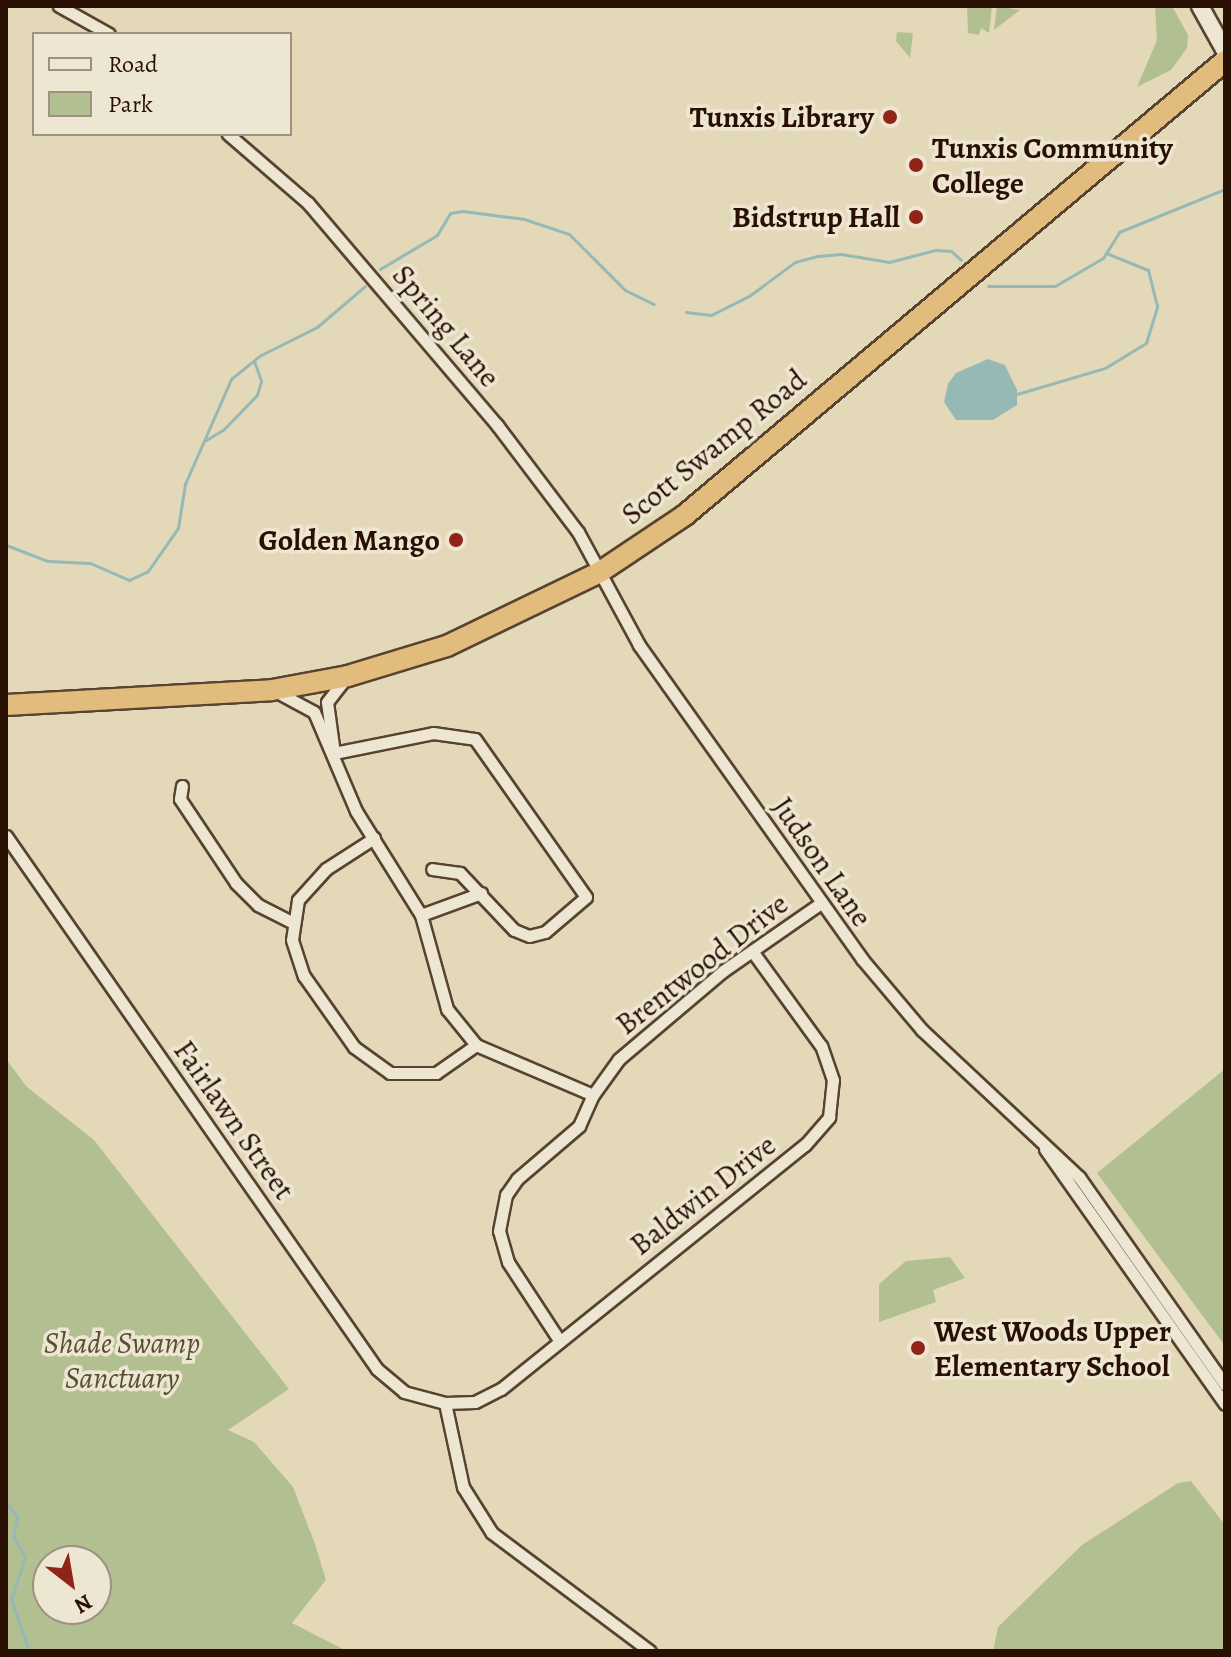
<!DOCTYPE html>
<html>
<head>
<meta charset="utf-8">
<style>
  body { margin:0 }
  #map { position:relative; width:1231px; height:1657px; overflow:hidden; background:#e3d9b9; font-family:Alegreya,serif }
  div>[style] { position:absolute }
  .green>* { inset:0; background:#b2c091 }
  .water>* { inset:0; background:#96b9b5 }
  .stream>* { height:3px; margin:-1.5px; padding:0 1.5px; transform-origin:1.5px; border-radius:1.5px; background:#96b9b5 }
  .roads { filter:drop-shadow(2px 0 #584230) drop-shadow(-2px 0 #584230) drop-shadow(0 2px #584230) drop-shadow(0 -2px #584230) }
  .street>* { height:11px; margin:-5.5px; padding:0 5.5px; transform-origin:5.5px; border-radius:5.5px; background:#ede6d2 }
  .secondary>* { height:16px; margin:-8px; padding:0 8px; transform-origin:8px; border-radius:8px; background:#ede6d2 }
  .highway>* { height:20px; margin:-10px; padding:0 10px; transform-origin:10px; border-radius:10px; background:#e2bc7c }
  .dots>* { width:22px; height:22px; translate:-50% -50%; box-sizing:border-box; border:4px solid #ede6d2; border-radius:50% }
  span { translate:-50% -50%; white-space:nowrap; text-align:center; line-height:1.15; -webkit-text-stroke:7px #ede6d2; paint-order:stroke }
  .poi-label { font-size:30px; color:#291002; font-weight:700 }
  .right { translate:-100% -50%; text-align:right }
  .left { translate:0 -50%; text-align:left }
  .street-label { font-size:30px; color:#291002 }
  .park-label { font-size:30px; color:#594e34; font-style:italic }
  .frame { position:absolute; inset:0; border:8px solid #291002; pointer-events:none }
  .legend { position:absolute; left:32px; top:32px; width:260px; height:104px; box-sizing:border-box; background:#ede6d2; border:2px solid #9f907f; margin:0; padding:10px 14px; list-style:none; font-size:24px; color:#291002 }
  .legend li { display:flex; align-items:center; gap:16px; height:40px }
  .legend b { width:40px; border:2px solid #9f907f }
  .north { position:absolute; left:32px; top:1545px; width:80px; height:80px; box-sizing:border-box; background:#ede6d2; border:2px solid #9f907f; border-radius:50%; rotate:149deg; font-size:22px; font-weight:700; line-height:32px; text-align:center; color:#291002 }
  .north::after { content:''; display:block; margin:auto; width:28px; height:36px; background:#8f2418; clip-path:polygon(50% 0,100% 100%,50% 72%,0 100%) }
</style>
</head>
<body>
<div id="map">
  <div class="green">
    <i style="clip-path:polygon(967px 6px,992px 6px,989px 33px,981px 28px,979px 35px,968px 33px)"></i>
    <i style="clip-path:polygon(997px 6px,1020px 10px,994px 30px)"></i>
    <i style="clip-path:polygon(1155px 6px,1172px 6px,1188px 35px,1187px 48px,1171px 70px,1137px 87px,1157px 40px)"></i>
    <i style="clip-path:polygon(897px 32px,913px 33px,910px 58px,896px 41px)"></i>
    <i style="clip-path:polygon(evenodd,6px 1059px,27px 1087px,94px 1140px,289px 1389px,228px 1430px,254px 1442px,293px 1487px,315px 1544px,326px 1580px,292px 1623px,347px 1651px,6px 1651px,6px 1059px,48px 1561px,96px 1561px,96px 1609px,48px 1609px,48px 1561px)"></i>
    <i style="clip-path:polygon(1225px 1069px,1225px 1346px,1097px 1173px)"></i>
    <i style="clip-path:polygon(950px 1257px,965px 1278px,933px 1290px,936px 1302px,879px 1322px,879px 1284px,906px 1261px)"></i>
    <i style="clip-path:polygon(1191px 1481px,1225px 1525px,1225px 1651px,993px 1651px,998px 1627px,1082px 1545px,1178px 1483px)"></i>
  </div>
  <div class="water">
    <i style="clip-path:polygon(988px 359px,1005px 365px,1017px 390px,1017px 405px,993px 420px,956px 420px,944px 402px,948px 384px,956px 373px)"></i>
  </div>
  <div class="stream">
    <i style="left:380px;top:269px;width:66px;rotate:-30.8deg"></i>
    <i style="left:437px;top:235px;width:26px;rotate:-59deg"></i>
    <i style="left:450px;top:213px;width:13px;rotate:-9deg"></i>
    <i style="left:463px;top:211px;width:62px;rotate:7.5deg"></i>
    <i style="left:524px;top:219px;width:47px;rotate:18.4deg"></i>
    <i style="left:569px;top:234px;width:79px;rotate:45deg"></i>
    <i style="left:625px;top:290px;width:32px;rotate:26deg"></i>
    <i style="left:988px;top:286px;width:67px"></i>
    <i style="left:1055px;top:286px;width:56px;rotate:-30.3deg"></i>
    <i style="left:1103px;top:258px;width:31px;rotate:-58deg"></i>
    <i style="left:1119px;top:232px;width:114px;rotate:-22.1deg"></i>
    <i style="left:686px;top:312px;width:25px;rotate:7deg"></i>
    <i style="left:711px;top:315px;width:42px;rotate:-26.6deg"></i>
    <i style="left:749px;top:296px;width:57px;rotate:-36.5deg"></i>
    <i style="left:795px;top:262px;width:24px;rotate:-15deg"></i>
    <i style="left:818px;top:256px;width:23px;rotate:-5deg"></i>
    <i style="left:841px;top:254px;width:49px;rotate:9.5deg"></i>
    <i style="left:889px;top:262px;width:48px;rotate:-14.6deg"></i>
    <i style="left:935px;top:250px;width:16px;rotate:4deg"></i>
    <i style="left:951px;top:251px;width:13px;rotate:42deg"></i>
    <i style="left:1017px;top:394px;width:92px;rotate:-16.5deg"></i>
    <i style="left:1105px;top:368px;width:48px;rotate:-31.4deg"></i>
    <i style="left:1146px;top:343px;width:39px;rotate:-73deg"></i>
    <i style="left:1157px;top:306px;width:37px;rotate:-104deg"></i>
    <i style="left:1148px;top:270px;width:45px;rotate:-158deg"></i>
    <i style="left:206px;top:440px;width:21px;rotate:-31deg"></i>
    <i style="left:224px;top:429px;width:47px;rotate:-45.9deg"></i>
    <i style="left:257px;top:395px;width:15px;rotate:-74deg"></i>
    <i style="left:261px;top:381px;width:21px;rotate:-109deg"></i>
    <i style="left:6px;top:545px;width:45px;rotate:20.9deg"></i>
    <i style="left:48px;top:561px;width:42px;rotate:2.7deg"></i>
    <i style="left:90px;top:563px;width:43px;rotate:23.6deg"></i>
    <i style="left:129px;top:580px;width:21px;rotate:-25deg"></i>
    <i style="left:148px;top:571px;width:52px;rotate:-55.1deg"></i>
    <i style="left:178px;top:528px;width:45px;rotate:-81deg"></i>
    <i style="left:185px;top:484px;width:115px;rotate:-66.3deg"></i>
    <i style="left:231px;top:379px;width:38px;rotate:-39deg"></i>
    <i style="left:261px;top:355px;width:63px;rotate:-26.6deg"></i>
    <i style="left:317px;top:327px;width:63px;rotate:-40.5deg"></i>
    <i style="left:6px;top:1502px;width:19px;rotate:54deg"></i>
    <i style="left:17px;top:1517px;width:19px;rotate:102deg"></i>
    <i style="left:13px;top:1536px;width:24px;rotate:60deg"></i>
    <i style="left:25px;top:1557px;width:44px;rotate:108.4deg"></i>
    <i style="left:11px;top:1599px;width:55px;rotate:70.9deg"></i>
  </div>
  <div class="roads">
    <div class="street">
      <i style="left:59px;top:6px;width:57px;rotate:29.2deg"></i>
      <i style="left:228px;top:134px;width:106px;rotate:40.8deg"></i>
      <i style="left:308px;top:203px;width:292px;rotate:49.6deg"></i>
      <i style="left:497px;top:425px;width:134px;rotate:52.9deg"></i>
      <i style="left:578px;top:532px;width:128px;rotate:61.6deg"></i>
      <i style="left:639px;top:645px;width:385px;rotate:54.6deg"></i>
      <i style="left:862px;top:959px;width:93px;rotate:49.8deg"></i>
      <i style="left:922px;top:1030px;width:215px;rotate:43.1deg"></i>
      <i style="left:1079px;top:1177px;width:254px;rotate:54.9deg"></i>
      <i style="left:275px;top:691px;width:44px;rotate:28.3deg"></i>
      <i style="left:314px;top:712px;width:108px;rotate:67deg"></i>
      <i style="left:356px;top:811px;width:123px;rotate:58deg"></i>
      <i style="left:421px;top:915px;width:98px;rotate:74.5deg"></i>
      <i style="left:447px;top:1009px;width:46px;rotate:51.1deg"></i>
      <i style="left:476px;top:1045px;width:127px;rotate:23.1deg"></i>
      <i style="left:334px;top:753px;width:101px;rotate:-11.4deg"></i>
      <i style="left:433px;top:733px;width:42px;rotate:8.1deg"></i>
      <i style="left:475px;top:739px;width:193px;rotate:54.9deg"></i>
      <i style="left:586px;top:897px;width:54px;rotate:139.5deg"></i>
      <i style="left:545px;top:932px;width:16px;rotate:166deg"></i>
      <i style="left:529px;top:936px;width:16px;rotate:-158deg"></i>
      <i style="left:514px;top:930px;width:79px;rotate:-133.5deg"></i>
      <i style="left:460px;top:873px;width:28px;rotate:-172deg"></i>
      <i style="left:334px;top:753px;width:51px;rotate:-97.8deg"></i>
      <i style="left:327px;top:702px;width:31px;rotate:-52deg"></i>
      <i style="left:182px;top:786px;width:13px;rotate:99deg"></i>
      <i style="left:180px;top:799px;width:101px;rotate:56.3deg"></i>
      <i style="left:236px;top:883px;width:31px;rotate:45deg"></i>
      <i style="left:258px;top:905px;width:39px;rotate:27deg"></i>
      <i style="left:6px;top:836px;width:649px;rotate:55.16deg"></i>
      <i style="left:377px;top:1369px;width:35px;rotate:40deg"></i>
      <i style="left:404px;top:1392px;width:42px;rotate:15deg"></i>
      <i style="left:445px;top:1403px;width:30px;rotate:-2deg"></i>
      <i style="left:475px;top:1402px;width:29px;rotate:-27deg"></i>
      <i style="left:501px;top:1389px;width:390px;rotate:-38.8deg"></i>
      <i style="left:805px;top:1145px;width:37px;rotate:-49deg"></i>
      <i style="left:829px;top:1117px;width:37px;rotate:-84deg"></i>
      <i style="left:833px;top:1080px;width:36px;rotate:-109deg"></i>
      <i style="left:821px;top:1046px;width:117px;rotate:-126deg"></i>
      <i style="left:374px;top:838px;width:57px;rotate:147.1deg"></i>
      <i style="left:326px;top:869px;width:42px;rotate:132.1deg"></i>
      <i style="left:298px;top:900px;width:40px;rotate:98.5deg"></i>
      <i style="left:292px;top:940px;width:38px;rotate:72deg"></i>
      <i style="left:304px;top:976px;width:87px;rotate:54.8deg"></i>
      <i style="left:354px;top:1047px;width:44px;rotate:35.8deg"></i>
      <i style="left:390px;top:1073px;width:46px"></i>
      <i style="left:436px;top:1073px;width:49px;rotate:-35deg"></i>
      <i style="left:421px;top:915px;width:64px;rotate:-20.1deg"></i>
      <i style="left:1045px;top:1149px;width:312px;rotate:54.8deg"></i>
      <i style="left:559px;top:1340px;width:93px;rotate:-123.2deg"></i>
      <i style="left:508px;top:1262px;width:32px;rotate:-106deg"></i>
      <i style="left:499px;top:1231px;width:37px;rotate:-79deg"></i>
      <i style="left:506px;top:1195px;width:19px;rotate:-55deg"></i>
      <i style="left:517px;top:1179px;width:82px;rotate:-40.5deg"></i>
      <i style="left:579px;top:1126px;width:34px;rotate:-66deg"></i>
      <i style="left:593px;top:1095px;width:44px;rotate:-54.2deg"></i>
      <i style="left:619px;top:1059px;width:136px;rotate:-40.2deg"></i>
      <i style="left:723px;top:971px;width:119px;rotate:-34.8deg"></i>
      <i style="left:445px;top:1403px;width:86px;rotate:77.9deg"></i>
      <i style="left:463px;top:1487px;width:54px;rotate:57.8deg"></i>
      <i style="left:492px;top:1533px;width:197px;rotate:36.8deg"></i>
    </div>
    <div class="secondary">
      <i style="left:1200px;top:6px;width:51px;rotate:60.9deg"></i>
    </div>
    <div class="highway">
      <i style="left:6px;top:705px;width:266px;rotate:-3.2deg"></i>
      <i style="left:272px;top:690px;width:77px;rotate:-10.4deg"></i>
      <i style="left:348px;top:676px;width:103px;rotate:-16.9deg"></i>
      <i style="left:447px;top:646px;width:170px;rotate:-25.8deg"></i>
      <i style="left:600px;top:572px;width:102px;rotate:-33.8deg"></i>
      <i style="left:685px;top:515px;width:705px;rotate:-40.06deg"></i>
    </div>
  </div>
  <div class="dots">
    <i style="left:890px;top:117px;background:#8f2418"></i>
    <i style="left:916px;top:165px;background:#8f2418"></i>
    <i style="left:916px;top:217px;background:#8f2418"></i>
    <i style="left:456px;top:540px;background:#8f2418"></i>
    <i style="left:918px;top:1348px;background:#8f2418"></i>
  </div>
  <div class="poi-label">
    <span class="right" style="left:874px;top:117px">Tunxis Library</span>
    <span class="left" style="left:932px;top:165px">Tunxis Community<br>College</span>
    <span class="right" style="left:900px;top:217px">Bidstrup Hall</span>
    <span class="right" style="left:440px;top:540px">Golden Mango</span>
    <span class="left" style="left:934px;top:1348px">West Woods Upper<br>Elementary School</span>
  </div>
  <div class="street-label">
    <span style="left:446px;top:326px;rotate:50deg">Spring Lane</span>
    <span style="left:714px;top:447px;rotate:-39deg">Scott Swamp Road</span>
    <span style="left:822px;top:862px;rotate:55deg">Judson Lane</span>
    <span style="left:702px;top:964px;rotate:-38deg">Brentwood Drive</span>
    <span style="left:234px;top:1120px;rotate:55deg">Fairlawn Street</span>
    <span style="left:703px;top:1195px;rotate:-38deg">Baldwin Drive</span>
  </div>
  <div class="park-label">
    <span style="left:122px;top:1360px">Shade Swamp<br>Sanctuary</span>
  </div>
  <div class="frame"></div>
  <ul class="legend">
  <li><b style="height:10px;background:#ede6d2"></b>Road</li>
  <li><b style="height:22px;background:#b2c091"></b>Park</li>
  </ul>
  <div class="north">N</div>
</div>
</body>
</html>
